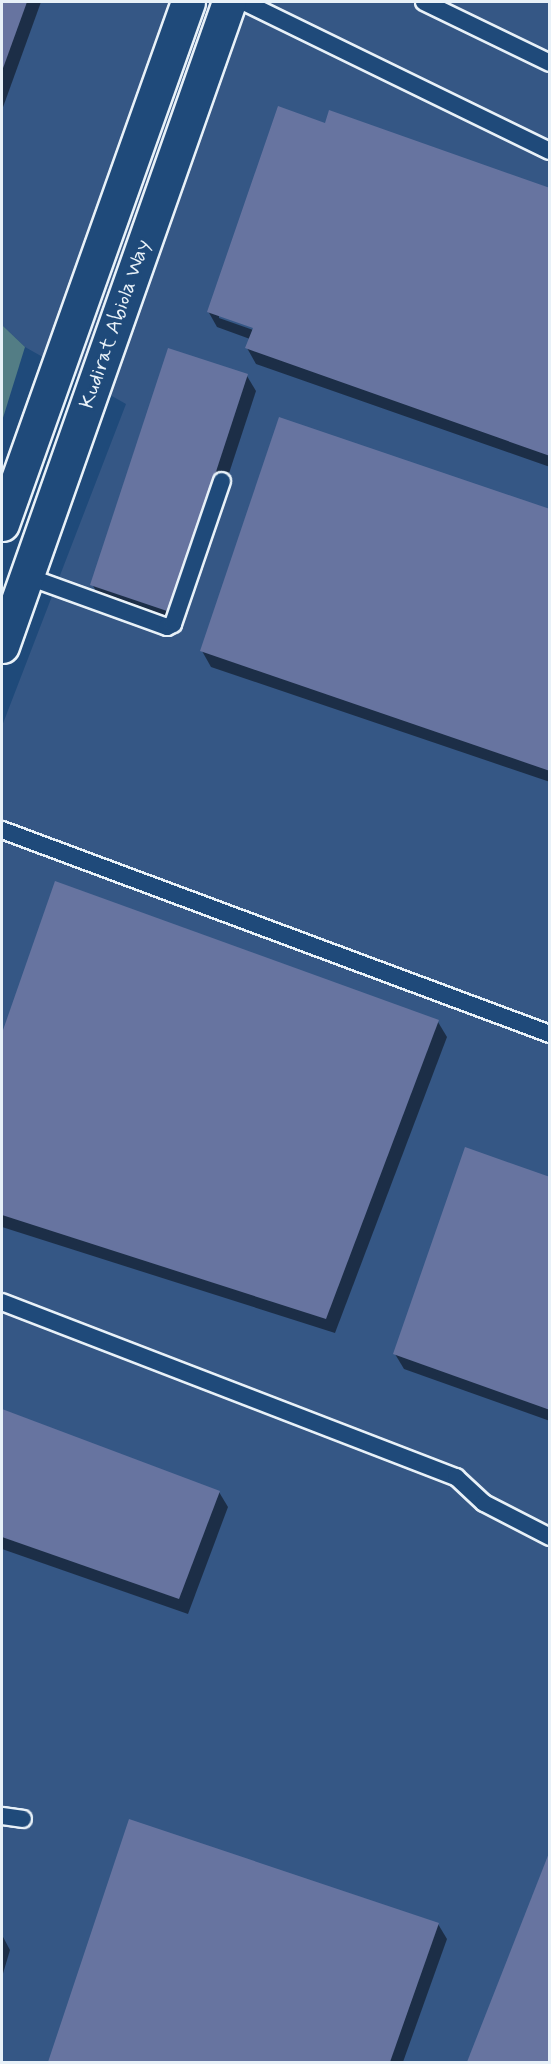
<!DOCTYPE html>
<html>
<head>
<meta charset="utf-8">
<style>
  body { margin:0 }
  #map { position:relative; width:551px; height:2064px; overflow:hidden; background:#1f4a7a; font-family:Mynerve,sans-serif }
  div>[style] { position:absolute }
  .built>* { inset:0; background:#355785 }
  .green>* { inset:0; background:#537d85 }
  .shadow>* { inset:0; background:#0007 }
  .building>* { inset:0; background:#6774a0 }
  .roads { filter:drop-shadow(2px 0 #e8f1f8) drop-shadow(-2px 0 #e8f1f8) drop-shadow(0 2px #e8f1f8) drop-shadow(0 -2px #e8f1f8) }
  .service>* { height:16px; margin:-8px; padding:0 8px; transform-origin:8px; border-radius:8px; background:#1f4a7a }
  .secondary>* { height:33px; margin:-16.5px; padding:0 16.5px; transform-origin:16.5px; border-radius:16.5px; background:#1f4a7a }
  span { translate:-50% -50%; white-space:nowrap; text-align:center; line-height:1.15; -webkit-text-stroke:6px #1f4a7a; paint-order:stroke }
  .street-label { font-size:21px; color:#e8f1f8 }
  .frame { position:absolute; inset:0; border:3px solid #e8f1f8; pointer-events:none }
</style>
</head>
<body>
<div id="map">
  <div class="built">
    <i style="clip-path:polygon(2px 2px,549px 2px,549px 2062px,2px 2062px,2px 726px,126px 404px,25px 347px,2px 325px)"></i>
  </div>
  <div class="green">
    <i style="clip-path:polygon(2px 325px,25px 347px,2px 421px)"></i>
  </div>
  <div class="shadow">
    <i style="clip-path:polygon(2px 2px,41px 2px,2px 110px)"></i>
    <i style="clip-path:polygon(evenodd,550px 190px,550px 467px,256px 364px,247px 348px,250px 339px,217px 327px,208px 311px,550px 190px,219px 314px,260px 329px,259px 332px,219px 318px,219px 314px)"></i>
    <i style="clip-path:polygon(247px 376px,256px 391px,179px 626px,101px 600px,92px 584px)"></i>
    <i style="clip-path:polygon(550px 511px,550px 782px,211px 667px,202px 651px)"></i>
    <i style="clip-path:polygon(56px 883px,438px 1022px,447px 1037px,335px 1333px,2px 1227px,2px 1037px)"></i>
    <i style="clip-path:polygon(550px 1178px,550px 1421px,404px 1369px,395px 1354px)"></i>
    <i style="clip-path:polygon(2px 1410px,219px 1492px,228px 1507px,188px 1614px,2px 1549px)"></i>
    <i style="clip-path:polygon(130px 1821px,438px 1924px,447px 1939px,403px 2062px,50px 2062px)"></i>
    <i style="clip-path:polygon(550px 1857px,550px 2062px,469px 2062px)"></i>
    <i style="clip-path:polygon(2px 1935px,10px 1950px,2px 1977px)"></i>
  </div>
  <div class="building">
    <i style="clip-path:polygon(2px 2px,27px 2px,2px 71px)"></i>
    <i style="clip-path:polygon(278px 106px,325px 123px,329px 110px,550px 188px,550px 456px,245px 348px,253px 328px,207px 312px)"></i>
    <i style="clip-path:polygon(168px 348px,248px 374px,170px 612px,90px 585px)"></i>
    <i style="clip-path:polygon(279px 417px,550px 509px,550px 771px,200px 651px)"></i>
    <i style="clip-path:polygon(55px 881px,439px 1020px,326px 1319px,2px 1215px,2px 1033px)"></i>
    <i style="clip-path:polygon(465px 1147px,550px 1177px,550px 1410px,393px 1354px)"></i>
    <i style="clip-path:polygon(2px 1409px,220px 1491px,179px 1599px,2px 1537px)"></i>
    <i style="clip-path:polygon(129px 1819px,439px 1923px,390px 2062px,48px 2062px)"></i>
    <i style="clip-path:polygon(549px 1853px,550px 2062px,467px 2062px)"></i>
  </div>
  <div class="roads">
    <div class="service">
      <i style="left:244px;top:2px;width:340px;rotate:26deg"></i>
      <i style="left:424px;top:2px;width:140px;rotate:25.8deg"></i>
      <i style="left:26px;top:576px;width:150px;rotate:19.9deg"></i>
      <i style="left:167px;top:627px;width:7px;rotate:-27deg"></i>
      <i style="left:173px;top:624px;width:151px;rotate:-71.1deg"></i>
      <i style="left:2px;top:830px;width:585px;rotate:20.42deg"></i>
      <i style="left:2px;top:1302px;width:487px;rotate:21.1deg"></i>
      <i style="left:456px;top:1477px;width:38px;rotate:43deg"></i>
      <i style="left:484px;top:1503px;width:74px;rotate:27.3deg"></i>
      <i style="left:2px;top:1816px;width:21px;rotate:8deg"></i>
    </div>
    <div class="secondary">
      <i style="left:2px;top:524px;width:554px;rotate:-70.39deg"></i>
      <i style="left:2px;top:646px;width:683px;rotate:-70.58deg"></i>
    </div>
  </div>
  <div class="street-label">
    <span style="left:115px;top:324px;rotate:-71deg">Kudirat Abiola Way</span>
  </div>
  <div class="frame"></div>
</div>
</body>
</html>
